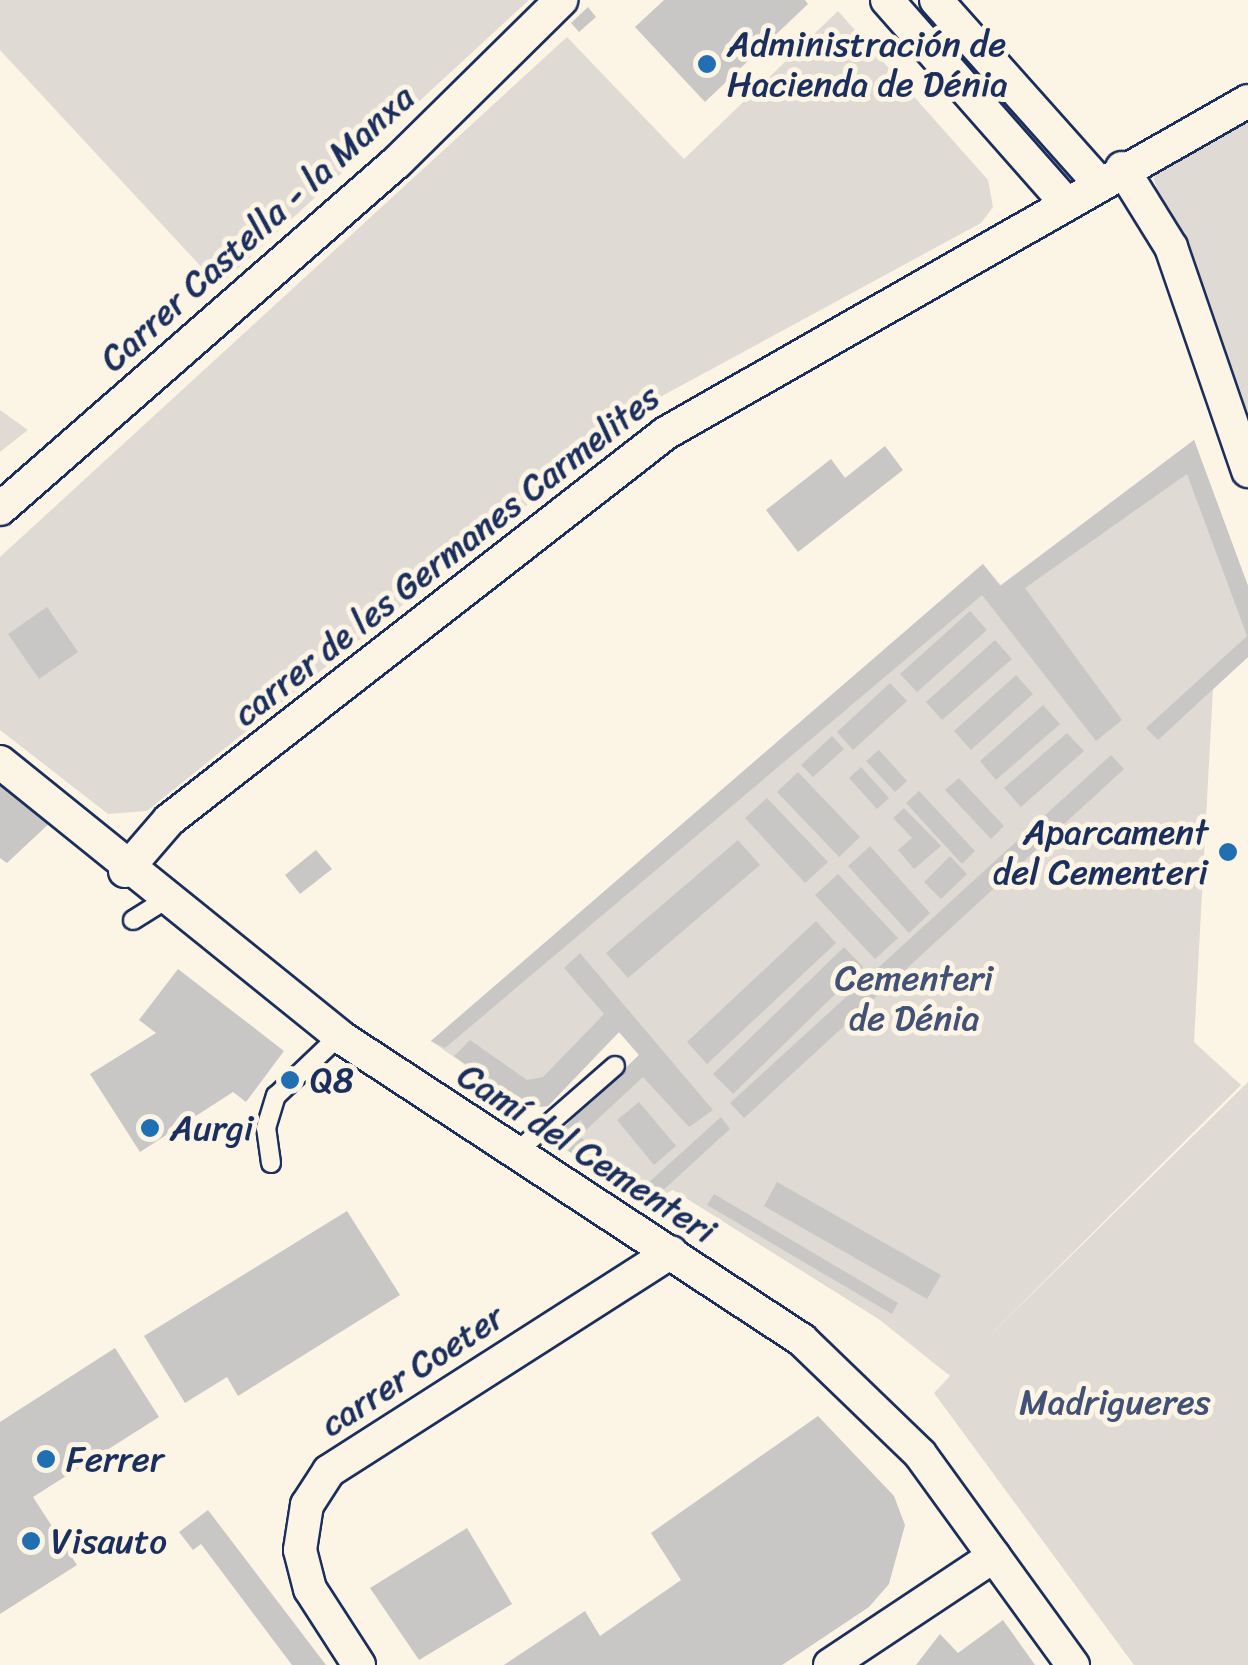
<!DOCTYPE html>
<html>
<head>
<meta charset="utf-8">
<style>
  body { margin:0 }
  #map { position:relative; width:1248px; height:1665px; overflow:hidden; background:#fcf5e5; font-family:Sriracha,sans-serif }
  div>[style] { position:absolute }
  .green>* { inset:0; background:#dfdbd4 }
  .building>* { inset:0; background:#c8c7c6 }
  .roads { filter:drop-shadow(2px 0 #1b2f5e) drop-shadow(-2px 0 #1b2f5e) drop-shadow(0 2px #1b2f5e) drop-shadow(0 -2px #1b2f5e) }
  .lane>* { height:18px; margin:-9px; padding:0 9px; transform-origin:9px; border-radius:9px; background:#fcf5e5 }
  .street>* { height:32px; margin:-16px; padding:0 16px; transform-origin:16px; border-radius:16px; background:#fcf5e5 }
  .dots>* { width:28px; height:28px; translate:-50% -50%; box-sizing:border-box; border:5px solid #fcf5e5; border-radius:50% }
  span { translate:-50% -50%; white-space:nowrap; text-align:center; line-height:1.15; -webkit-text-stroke:10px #fcf5e5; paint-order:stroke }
  .poi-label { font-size:35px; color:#1b2f5e }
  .left { translate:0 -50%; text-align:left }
  .right { translate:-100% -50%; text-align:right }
  .street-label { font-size:35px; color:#1b2f5e }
  .park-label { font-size:35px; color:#425176 }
</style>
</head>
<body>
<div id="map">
  <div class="green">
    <i style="clip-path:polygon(0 0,529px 0,219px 286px,0 50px)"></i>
    <i style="clip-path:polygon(838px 11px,988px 180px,993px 207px,981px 223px,662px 396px,147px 811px,108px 814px,0 730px,0 557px,567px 37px,684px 159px)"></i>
    <i style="clip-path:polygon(1248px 111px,1248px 445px,1153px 177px,1157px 164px)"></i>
    <i style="clip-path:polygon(0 410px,28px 430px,0 452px)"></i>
    <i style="clip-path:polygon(1194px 440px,1248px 586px,1248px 657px,1213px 689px,1194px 1042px,1241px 1085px,976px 1349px,1248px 1082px,1248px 1665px,1134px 1665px,934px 1393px,950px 1376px,880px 1320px,673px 1190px,649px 1203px,551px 1140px,639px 1055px,619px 1032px,548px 1106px,527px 1108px,431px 1041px,983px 564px,1001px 585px)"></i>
  </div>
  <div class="building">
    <i style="clip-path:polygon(664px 0,805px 0,808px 4px,705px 102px,635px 27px)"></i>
    <i style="clip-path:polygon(588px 7px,596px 17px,579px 32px,571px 23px)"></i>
    <i style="clip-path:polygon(1194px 440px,1248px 586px,1248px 657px,1158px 740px,1146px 728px,1247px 636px,1187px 474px,1025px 588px,1122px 720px,1096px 741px,982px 595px,445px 1048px,431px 1041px,983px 564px,1000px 586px)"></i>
    <i style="clip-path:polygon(885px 446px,903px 470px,798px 552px,766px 510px,831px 459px,845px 478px)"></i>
    <i style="clip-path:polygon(47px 607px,78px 652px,39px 679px,8px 634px)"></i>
    <i style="clip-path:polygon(970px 611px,987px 630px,917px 692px,900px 674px)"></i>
    <i style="clip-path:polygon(995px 640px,1012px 659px,942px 720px,926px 702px)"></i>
    <i style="clip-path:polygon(1016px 675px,1033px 694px,971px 750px,954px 731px)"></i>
    <i style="clip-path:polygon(890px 683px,907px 701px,853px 750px,837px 732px)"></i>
    <i style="clip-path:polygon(1043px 705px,1060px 724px,996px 780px,980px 761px)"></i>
    <i style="clip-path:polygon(1067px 733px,1084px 751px,1021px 807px,1004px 788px)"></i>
    <i style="clip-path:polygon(832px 736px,844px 749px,813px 777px,801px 765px)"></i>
    <i style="clip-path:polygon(879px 750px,907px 781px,895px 792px,866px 761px)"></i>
    <i style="clip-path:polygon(1111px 755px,1124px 769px,744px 1118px,730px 1103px)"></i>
    <i style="clip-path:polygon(861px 767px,889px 798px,877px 809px,849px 778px)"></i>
    <i style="clip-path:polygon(798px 772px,860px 837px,839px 857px,777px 792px)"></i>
    <i style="clip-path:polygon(959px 778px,1004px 826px,991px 839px,945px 790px)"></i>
    <i style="clip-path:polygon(0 780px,54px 819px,7px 863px,0 858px)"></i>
    <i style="clip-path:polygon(919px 791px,975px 851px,962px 864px,906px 803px)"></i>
    <i style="clip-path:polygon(767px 798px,828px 862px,805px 883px,745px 818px)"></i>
    <i style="clip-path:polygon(904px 808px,941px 846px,914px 869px,898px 850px,912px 838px,893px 818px)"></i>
    <i style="clip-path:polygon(738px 840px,760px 865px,628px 978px,606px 953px)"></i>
    <i style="clip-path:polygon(870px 846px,930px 913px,909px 933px,848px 866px)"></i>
    <i style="clip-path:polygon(316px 850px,332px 869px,300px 894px,285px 875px)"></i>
    <i style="clip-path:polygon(950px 856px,967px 874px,941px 899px,924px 882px)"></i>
    <i style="clip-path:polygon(838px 874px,898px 938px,875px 959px,815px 895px)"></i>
    <i style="clip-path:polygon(816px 921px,836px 943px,707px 1064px,687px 1042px)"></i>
    <i style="clip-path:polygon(844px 947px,863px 967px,733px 1094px,713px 1074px)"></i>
    <i style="clip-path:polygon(580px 953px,713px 1110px,689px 1127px,643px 1077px,586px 1130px,581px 1120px,568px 1129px,648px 1183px,721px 1117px,730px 1129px,649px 1203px,551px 1140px,639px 1055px,619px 1032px,548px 1106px,527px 1108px,454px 1056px,470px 1040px,527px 1080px,543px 1077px,604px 1014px,564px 968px)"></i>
    <i style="clip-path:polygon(178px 969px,284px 1051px,246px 1102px,233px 1092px,140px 1152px,90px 1074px,156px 1033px,139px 1020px)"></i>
    <i style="clip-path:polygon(639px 1102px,676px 1146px,654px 1165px,617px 1120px)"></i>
    <i style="clip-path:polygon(777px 1182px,941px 1275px,927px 1299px,764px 1206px)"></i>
    <i style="clip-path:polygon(714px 1194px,898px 1303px,892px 1314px,707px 1205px)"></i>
    <i style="clip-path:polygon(347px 1211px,400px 1295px,238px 1396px,227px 1377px,185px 1403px,144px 1336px)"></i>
    <i style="clip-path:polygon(115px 1348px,159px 1417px,33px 1497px,77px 1565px,0 1614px,0 1422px)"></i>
    <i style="clip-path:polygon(818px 1416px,894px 1496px,905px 1525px,889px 1584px,869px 1607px,782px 1665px,504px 1665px,585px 1611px,600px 1636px,681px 1580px,651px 1533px)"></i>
    <i style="clip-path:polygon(208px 1510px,326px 1665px,292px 1665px,201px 1544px,193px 1550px,179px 1532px)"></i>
    <i style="clip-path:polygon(467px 1528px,512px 1604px,419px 1660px,370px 1588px)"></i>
    <i style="clip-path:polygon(1003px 1620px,1035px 1665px,916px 1665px,940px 1634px,958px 1653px)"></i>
  </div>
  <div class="roads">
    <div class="lane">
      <i style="left:133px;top:920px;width:39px;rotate:-32deg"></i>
      <i style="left:514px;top:1154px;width:134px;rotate:-41.1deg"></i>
      <i style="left:271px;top:1163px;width:35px;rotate:-98deg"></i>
      <i style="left:266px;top:1128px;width:34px;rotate:-73deg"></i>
      <i style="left:276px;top:1096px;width:87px;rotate:-43.6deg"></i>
    </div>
    <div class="street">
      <i style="left:887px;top:0;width:272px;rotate:48.6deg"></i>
      <i style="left:936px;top:0;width:245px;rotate:48.3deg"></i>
      <i style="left:1122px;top:168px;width:93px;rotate:58.2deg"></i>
      <i style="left:1171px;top:247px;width:237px;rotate:71deg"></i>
      <i style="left:0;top:509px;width:527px;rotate:-41.16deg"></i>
      <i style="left:397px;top:162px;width:231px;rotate:-44.6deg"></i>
      <i style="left:0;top:762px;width:436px;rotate:38.9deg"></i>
      <i style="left:339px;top:1036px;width:554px;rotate:33.29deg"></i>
      <i style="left:802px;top:1340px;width:164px;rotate:44deg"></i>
      <i style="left:920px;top:1454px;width:261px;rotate:54.1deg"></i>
      <i style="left:125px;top:871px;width:67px;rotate:-49.2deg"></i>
      <i style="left:169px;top:820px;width:630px;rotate:-37.91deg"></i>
      <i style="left:666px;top:433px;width:670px;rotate:-29.7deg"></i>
      <i style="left:359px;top:1665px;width:90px;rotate:-122.8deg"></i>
      <i style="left:310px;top:1589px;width:40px;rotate:-104.4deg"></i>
      <i style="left:300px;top:1550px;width:46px;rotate:-81.2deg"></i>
      <i style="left:307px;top:1505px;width:40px;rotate:-57.1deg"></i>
      <i style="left:329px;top:1471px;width:406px;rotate:-32.6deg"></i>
      <i style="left:830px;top:1665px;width:197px;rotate:-33.6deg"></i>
    </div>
  </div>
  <div class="dots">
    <i style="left:707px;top:64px;background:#1f6fb2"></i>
    <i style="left:1228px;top:852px;background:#1f6fb2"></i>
    <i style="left:290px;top:1080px;background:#1f6fb2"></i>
    <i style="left:150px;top:1128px;background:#1f6fb2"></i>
    <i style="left:46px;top:1459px;background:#1f6fb2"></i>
    <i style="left:31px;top:1541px;background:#1f6fb2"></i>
  </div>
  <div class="poi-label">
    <span class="left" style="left:727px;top:64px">Administración de<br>Hacienda de Dénia</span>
    <span class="right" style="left:1208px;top:852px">Aparcament<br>del Cementeri</span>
    <span class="left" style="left:310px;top:1080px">Q8</span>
    <span class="left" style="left:170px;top:1128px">Aurgi</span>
    <span class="left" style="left:66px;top:1459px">Ferrer</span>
    <span class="left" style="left:51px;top:1541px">Visauto</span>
  </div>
  <div class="street-label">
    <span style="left:257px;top:228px;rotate:-42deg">Carrer Castella - la Manxa</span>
    <span style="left:446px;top:555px;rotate:-38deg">carrer de les Germanes Carmelites</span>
    <span style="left:587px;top:1153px;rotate:33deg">Camí del Cementeri</span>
    <span style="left:412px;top:1370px;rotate:-33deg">carrer Coeter</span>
  </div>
  <div class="park-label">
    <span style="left:914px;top:998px">Cementeri<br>de Dénia</span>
    <span style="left:1115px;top:1402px">Madrigueres</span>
  </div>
</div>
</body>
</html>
